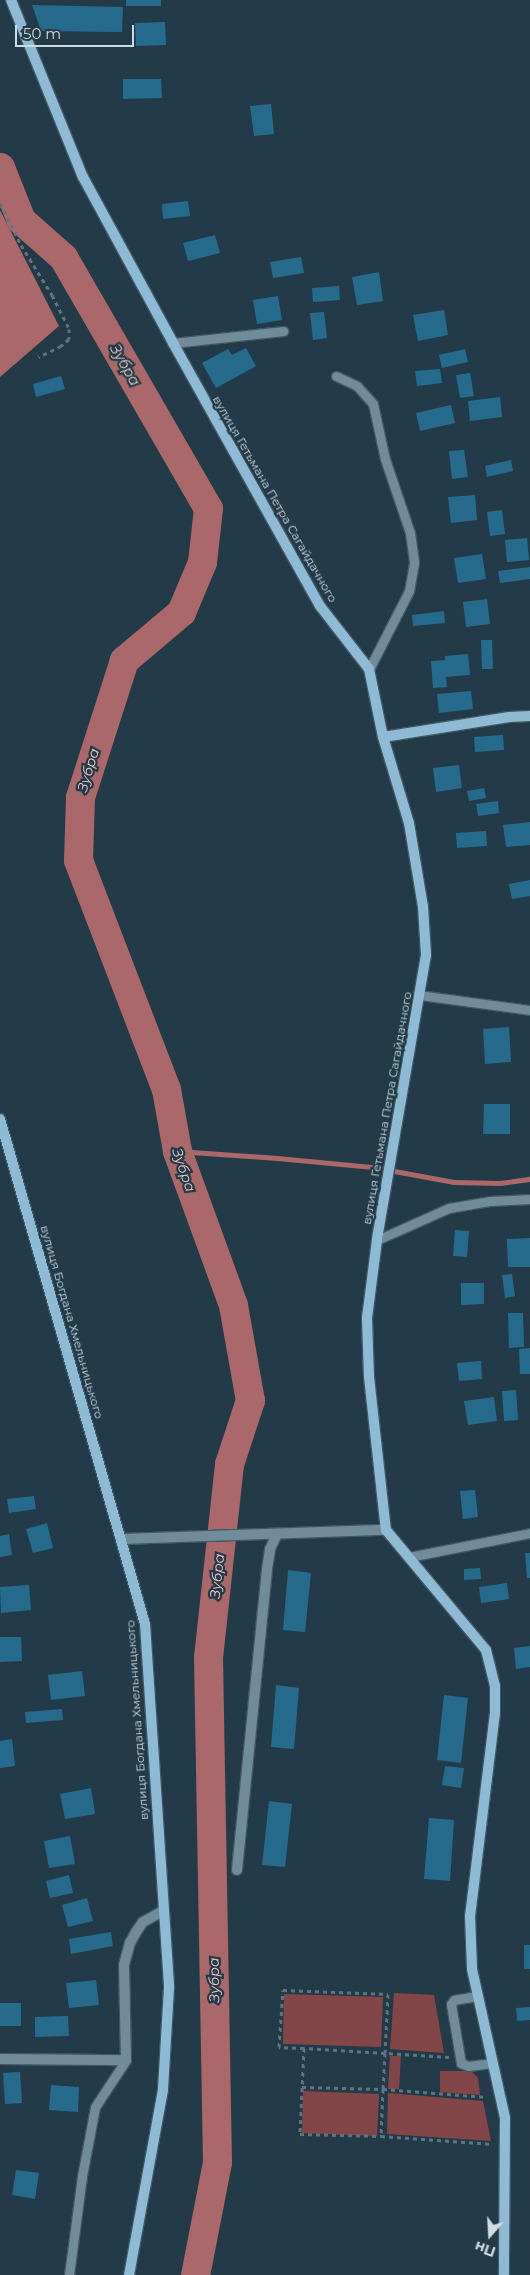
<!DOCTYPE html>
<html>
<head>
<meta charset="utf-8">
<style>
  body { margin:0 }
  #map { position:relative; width:530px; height:2275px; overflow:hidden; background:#233b48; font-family:Montserrat,sans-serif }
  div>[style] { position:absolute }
  .green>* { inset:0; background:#824648 }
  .water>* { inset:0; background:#aa686a }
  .stream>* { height:5px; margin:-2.5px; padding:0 2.5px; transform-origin:2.5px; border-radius:2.5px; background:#aa686a }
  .river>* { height:29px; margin:-14.5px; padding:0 14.5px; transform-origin:14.5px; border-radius:14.5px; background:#aa686a }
  .building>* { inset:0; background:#276b8c }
  .path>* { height:3px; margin-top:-1.5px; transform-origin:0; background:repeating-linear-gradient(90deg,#60747f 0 4px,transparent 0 8px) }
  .roads { filter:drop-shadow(1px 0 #425864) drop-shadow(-1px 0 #425864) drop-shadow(0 1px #425864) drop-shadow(0 -1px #425864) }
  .lane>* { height:9px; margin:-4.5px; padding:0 4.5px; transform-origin:4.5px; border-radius:4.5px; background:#708b9a }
  .street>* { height:10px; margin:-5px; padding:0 5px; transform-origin:5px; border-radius:5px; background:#708b9a }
  .secondary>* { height:10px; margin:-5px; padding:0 5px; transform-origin:5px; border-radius:5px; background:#8fbad3 }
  span { translate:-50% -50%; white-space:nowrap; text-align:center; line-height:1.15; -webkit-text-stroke:4.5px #233b48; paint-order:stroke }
  .street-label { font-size:12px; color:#cddbe3 }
  .water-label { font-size:14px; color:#f2c9c9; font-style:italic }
  .north { position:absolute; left:465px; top:2210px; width:50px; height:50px; -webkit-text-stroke:4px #233b48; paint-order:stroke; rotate:199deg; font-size:14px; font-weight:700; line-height:20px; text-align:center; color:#cddbe3 }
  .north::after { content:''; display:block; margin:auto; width:18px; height:22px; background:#cddbe3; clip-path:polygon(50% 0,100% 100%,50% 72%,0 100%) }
  .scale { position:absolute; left:15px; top:25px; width:119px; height:22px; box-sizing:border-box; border:2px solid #cddbe3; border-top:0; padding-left:6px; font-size:15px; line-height:18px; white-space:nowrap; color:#cddbe3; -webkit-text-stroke:4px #233b48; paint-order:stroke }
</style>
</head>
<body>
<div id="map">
  <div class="green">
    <i style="clip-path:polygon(394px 1993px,434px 1995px,444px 2053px,390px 2049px)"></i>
    <i style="clip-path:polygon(284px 1994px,383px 1997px,381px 2047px,283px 2044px)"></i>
    <i style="clip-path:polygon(390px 2056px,401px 2056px,399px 2089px,388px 2089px)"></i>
    <i style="clip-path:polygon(440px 2071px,471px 2071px,478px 2078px,480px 2095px,440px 2092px)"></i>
    <i style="clip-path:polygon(303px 2091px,379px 2094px,377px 2136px,302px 2133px)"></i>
    <i style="clip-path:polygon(388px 2093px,483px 2101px,491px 2141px,387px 2134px)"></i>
  </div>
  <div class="water">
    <i style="clip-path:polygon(0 210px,59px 326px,0 377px)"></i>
  </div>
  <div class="stream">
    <i style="left:177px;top:1151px;width:100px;rotate:4deg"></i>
    <i style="left:277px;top:1158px;width:105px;rotate:5.4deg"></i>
    <i style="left:394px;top:1171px;width:61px;rotate:10.4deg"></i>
    <i style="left:454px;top:1182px;width:46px;rotate:1.2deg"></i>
    <i style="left:500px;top:1183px;width:30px;rotate:-8deg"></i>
  </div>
  <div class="river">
    <i style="left:0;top:167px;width:57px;rotate:68.4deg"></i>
    <i style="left:21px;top:220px;width:56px;rotate:41.4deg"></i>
    <i style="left:63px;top:257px;width:290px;rotate:60deg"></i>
    <i style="left:208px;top:508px;width:54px;rotate:96.3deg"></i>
    <i style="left:202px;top:562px;width:54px;rotate:112.8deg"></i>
    <i style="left:181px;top:612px;width:75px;rotate:139.9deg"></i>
    <i style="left:124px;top:660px;width:144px;rotate:107.8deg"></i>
    <i style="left:80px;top:797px;width:63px;rotate:91.8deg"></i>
    <i style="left:78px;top:860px;width:245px;rotate:69deg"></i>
    <i style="left:166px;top:1089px;width:63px;rotate:79.9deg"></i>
    <i style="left:177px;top:1151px;width:164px;rotate:70deg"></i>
    <i style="left:233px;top:1305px;width:97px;rotate:79.9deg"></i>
    <i style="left:250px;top:1400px;width:67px;rotate:108.2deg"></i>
    <i style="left:229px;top:1464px;width:194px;rotate:96.2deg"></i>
    <i style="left:208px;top:1657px;width:505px;rotate:88.98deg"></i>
    <i style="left:217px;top:2162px;width:115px;rotate:101deg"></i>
  </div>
  <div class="building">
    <i style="clip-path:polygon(126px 0,161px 0,161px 6px,126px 6px)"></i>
    <i style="clip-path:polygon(32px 5px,123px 7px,122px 32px,41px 31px)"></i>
    <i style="clip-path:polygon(165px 22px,166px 45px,136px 46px,135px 23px)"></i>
    <i style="clip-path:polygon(123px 79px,161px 79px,162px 98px,123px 99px)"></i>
    <i style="clip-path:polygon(271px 104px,274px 134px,254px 136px,250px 106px)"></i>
    <i style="clip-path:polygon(188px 201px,190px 216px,163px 219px,162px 204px)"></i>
    <i style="clip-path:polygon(215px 235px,220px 253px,188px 261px,183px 243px)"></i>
    <i style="clip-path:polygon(301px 257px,304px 273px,273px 278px,270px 262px)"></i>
    <i style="clip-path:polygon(379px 272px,383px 301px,357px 305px,352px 277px)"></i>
    <i style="clip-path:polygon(339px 286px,340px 300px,313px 302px,312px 288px)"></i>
    <i style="clip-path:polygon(278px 296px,282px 320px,257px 324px,253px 300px)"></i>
    <i style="clip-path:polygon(444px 310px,448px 335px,418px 341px,413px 315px)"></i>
    <i style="clip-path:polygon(324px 312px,327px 338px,313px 340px,310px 313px)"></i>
    <i style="clip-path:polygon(246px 348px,256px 366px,216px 388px,202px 363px,228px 349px,232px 355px)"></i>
    <i style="clip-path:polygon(465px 349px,468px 362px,442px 368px,439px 355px)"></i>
    <i style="clip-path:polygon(440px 369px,442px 383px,417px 386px,415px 371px)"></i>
    <i style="clip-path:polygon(470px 373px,474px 396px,460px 398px,456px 375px)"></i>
    <i style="clip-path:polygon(61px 376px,65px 389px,36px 397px,33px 384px)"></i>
    <i style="clip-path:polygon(500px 397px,502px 417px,470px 421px,468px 401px)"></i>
    <i style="clip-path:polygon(451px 405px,455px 423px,420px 431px,416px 413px)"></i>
    <i style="clip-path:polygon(464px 450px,468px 477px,452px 479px,449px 451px)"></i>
    <i style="clip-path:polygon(511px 460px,513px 471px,487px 477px,485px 466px)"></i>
    <i style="clip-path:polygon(475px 495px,477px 520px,451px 523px,448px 497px)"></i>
    <i style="clip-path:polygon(502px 510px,505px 534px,490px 536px,487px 512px)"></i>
    <i style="clip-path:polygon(527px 538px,529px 560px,507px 562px,505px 540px)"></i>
    <i style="clip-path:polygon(482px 554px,486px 579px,458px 583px,454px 558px)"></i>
    <i style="clip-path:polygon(530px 567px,530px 579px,500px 583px,498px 571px)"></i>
    <i style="clip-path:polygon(487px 599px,490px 624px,466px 627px,463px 602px)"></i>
    <i style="clip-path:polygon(444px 611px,445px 623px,413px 626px,412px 615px)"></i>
    <i style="clip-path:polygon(481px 640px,492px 640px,493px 669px,482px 669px)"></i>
    <i style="clip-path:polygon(468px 654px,470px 675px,446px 677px,447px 687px,433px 688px,431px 661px,445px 660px,445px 656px)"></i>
    <i style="clip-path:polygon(471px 691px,473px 709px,439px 713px,437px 694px)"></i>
    <i style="clip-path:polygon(503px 735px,504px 750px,475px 752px,474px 737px)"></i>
    <i style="clip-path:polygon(459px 765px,462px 788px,436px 792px,433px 768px)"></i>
    <i style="clip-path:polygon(484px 788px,486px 798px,469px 801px,467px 791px)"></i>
    <i style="clip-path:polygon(498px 801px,499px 813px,478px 816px,476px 804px)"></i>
    <i style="clip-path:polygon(530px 822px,530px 845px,506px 847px,503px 825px)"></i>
    <i style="clip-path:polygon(486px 831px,487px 846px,457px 848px,456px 833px)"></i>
    <i style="clip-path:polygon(530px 880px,530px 896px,512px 899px,509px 884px)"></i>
    <i style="clip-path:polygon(509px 1027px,511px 1062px,485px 1064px,483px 1029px)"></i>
    <i style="clip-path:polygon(484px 1104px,510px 1104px,510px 1134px,483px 1134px)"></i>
    <i style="clip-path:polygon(455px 1230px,469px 1231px,467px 1257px,453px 1256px)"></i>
    <i style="clip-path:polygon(530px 1238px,530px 1267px,508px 1267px,507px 1239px)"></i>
    <i style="clip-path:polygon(512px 1274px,515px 1296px,505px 1298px,502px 1275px)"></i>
    <i style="clip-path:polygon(461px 1283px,484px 1283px,484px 1304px,461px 1305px)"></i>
    <i style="clip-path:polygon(508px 1313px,523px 1313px,524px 1347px,509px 1348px)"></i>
    <i style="clip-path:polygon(530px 1348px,530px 1374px,520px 1374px,519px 1349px)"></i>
    <i style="clip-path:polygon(481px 1361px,482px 1379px,459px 1381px,457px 1363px)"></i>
    <i style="clip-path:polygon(516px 1390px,518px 1420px,504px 1421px,502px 1391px)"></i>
    <i style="clip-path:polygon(494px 1397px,497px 1421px,468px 1425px,464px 1401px)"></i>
    <i style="clip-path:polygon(475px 1490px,478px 1517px,463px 1519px,460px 1491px)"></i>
    <i style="clip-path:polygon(34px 1496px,36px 1509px,9px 1513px,7px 1499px)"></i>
    <i style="clip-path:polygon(47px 1523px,53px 1548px,33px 1553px,26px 1529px)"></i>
    <i style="clip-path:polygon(9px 1534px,12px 1555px,0 1557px,0 1536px)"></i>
    <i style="clip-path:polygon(525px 1553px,530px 1553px,530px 1578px,527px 1578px)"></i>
    <i style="clip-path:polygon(480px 1568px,481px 1579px,464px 1580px,464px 1569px)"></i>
    <i style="clip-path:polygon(288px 1570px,311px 1573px,305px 1632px,283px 1630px)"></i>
    <i style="clip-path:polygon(507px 1583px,509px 1599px,481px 1603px,479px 1587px)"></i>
    <i style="clip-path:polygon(29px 1585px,31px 1610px,1px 1613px,0 1587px)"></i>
    <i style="clip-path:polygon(0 1637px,21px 1637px,22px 1661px,0 1662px)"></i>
    <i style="clip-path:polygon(530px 1646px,530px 1667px,516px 1669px,514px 1648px)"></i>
    <i style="clip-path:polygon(82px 1671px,85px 1696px,51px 1700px,48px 1675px)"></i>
    <i style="clip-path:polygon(276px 1685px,299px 1688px,294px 1749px,271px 1747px)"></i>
    <i style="clip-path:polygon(444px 1695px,468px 1698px,461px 1763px,437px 1760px)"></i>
    <i style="clip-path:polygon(62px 1709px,63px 1720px,26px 1723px,25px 1712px)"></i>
    <i style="clip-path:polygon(12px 1739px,15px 1766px,0 1768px,0 1741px)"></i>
    <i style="clip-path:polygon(445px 1766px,464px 1768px,461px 1788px,442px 1785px)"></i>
    <i style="clip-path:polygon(91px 1788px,95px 1814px,65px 1819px,60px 1794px)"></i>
    <i style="clip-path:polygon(269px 1801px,292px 1804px,285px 1867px,262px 1865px)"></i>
    <i style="clip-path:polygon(429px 1818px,454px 1820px,450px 1881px,424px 1879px)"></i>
    <i style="clip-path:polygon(70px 1836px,75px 1864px,49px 1868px,44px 1841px)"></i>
    <i style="clip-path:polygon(69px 1875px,73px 1893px,50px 1898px,46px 1881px)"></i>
    <i style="clip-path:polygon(87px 1898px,93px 1921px,68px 1927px,62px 1905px)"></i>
    <i style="clip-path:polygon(111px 1932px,113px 1946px,71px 1954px,69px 1939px)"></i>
    <i style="clip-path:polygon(524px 1945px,530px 1945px,530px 1969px,524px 1969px)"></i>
    <i style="clip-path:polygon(96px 1980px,99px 2005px,69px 2008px,66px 1983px)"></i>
    <i style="clip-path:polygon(0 2003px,21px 2003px,21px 2026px,0 2026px)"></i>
    <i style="clip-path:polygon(530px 2007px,530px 2020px,517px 2021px,516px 2008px)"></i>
    <i style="clip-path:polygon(68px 2016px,69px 2036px,35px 2037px,35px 2017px)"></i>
    <i style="clip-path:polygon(20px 2072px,22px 2103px,5px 2104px,3px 2073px)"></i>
    <i style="clip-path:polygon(51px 2085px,79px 2087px,78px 2112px,49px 2110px)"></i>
    <i style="clip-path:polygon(16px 2170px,39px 2173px,35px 2199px,12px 2195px)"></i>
  </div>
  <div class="path">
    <i style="left:0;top:203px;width:47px;rotate:63.4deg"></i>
    <i style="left:21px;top:245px;width:59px;rotate:58.2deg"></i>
    <i style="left:52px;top:295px;width:38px;rotate:63deg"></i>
    <i style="left:69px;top:329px;width:10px;rotate:90deg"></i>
    <i style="left:69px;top:339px;width:11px;rotate:139deg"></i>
    <i style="left:61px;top:346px;width:25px;rotate:154deg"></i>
    <i style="left:304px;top:2048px;width:86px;rotate:92.7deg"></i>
    <i style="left:300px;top:2134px;width:81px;rotate:1.4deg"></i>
    <i style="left:449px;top:2057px;width:64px;rotate:-176.4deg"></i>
    <i style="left:385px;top:2053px;width:81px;rotate:-176.5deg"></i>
    <i style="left:304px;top:2048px;width:25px;rotate:-178deg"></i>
    <i style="left:279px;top:2047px;width:57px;rotate:-86deg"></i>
    <i style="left:283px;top:1990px;width:105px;rotate:2.2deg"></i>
    <i style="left:388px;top:1994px;width:59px;rotate:92.9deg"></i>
    <i style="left:385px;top:2053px;width:36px;rotate:93deg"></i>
    <i style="left:383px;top:2089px;width:47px;rotate:92.4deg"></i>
    <i style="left:381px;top:2136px;width:112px;rotate:4.1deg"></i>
    <i style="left:302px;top:2087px;width:81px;rotate:1.4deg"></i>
    <i style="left:383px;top:2089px;width:104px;rotate:4.4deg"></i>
  </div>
  <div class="roads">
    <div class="lane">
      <i style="left:173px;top:343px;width:111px;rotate:-6.2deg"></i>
      <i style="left:336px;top:376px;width:23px;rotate:25deg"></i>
      <i style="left:357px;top:386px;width:24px;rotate:48deg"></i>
      <i style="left:373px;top:404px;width:56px;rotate:77.7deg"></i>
      <i style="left:385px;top:459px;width:78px;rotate:71.3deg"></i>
      <i style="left:410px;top:533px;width:30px;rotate:82deg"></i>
      <i style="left:414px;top:563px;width:28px;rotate:100deg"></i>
      <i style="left:409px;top:591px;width:88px;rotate:117.1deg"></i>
      <i style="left:419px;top:995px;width:112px;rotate:7.7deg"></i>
      <i style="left:377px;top:1240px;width:79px;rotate:-24deg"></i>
      <i style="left:449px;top:1208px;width:42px;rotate:-9.7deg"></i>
      <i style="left:490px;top:1201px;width:40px;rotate:-2.9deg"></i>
      <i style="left:409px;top:1557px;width:123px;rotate:-11.2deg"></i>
      <i style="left:478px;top:1996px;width:24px;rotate:171deg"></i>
      <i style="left:454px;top:2000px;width:5px;rotate:127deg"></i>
      <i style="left:451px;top:2004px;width:60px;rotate:80.4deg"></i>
      <i style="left:461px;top:2063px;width:8px;rotate:23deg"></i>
      <i style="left:468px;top:2066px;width:25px;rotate:-7deg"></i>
      <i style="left:69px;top:2275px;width:100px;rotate:-82.5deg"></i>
      <i style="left:82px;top:2176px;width:70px;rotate:-79.3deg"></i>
      <i style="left:95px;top:2107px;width:56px;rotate:-56.6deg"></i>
    </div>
    <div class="street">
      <i style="left:122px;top:1539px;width:264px;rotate:-2deg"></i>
      <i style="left:237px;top:1870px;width:302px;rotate:-84.3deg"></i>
      <i style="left:267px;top:1569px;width:20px;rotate:-81deg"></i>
      <i style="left:270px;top:1549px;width:14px;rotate:-65deg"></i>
      <i style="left:0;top:2059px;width:126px;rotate:0.5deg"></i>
      <i style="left:126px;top:2060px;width:95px;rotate:-91.2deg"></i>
      <i style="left:124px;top:1965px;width:23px;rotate:-75deg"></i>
      <i style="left:130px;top:1943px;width:13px;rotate:-61deg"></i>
      <i style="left:136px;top:1932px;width:12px;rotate:-55deg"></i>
      <i style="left:143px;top:1922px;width:23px;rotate:-29deg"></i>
    </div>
    <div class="secondary">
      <i style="left:11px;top:0;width:191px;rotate:67.9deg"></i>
      <i style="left:83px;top:177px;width:189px;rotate:61.5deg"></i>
      <i style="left:173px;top:343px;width:301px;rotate:60.8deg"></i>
      <i style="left:320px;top:606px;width:80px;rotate:52.1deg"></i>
      <i style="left:369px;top:669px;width:69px;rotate:78.4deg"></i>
      <i style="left:383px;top:737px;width:90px;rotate:73.2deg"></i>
      <i style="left:409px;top:823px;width:85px;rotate:80.5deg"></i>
      <i style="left:423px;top:907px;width:48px;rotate:86.4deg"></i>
      <i style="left:426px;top:955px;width:289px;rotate:99.8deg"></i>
      <i style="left:377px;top:1240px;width:79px;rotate:97.3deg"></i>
      <i style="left:367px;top:1318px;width:59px;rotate:88.1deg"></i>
      <i style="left:369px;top:1377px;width:154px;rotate:83.7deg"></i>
      <i style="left:386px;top:1530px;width:156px;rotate:50.2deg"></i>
      <i style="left:486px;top:1650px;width:37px;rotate:76deg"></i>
      <i style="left:495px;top:1686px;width:27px;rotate:90deg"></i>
      <i style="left:495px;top:1713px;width:205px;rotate:97deg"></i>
      <i style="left:470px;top:1916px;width:53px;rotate:87.8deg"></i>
      <i style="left:472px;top:1969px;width:153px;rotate:77.5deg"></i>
      <i style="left:505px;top:2118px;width:157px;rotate:90.4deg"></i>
      <i style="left:383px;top:737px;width:128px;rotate:-9deg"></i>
      <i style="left:509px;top:717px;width:21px;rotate:-3deg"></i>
      <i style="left:0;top:1119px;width:525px;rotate:73.98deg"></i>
      <i style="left:145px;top:1624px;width:365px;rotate:86.2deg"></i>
      <i style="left:169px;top:1988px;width:102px;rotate:93.4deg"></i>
      <i style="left:163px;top:2090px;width:188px;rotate:100.4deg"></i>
    </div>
  </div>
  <div class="street-label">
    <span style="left:275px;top:499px;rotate:60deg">вулиця Гетьмана Петра Сагайдачного</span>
    <span style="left:387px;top:1108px;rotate:-80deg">вулиця Гетьмана Петра Сагайдачного</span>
    <span style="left:72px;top:1322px;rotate:74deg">вулиця Богдана Хмельницького</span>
    <span style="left:137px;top:1720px;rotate:-94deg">вулиця Богдана Хмельницького</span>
  </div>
  <div class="water-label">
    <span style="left:125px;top:365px;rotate:60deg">Зубра</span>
    <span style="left:88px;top:770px;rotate:-73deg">Зубра</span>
    <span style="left:184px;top:1170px;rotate:71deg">Зубра</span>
    <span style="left:217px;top:1576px;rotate:-84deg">Зубра</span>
    <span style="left:214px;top:1980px;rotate:-91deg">Зубра</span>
  </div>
  <div class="north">Пн</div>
  <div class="scale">50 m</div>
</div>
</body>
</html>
